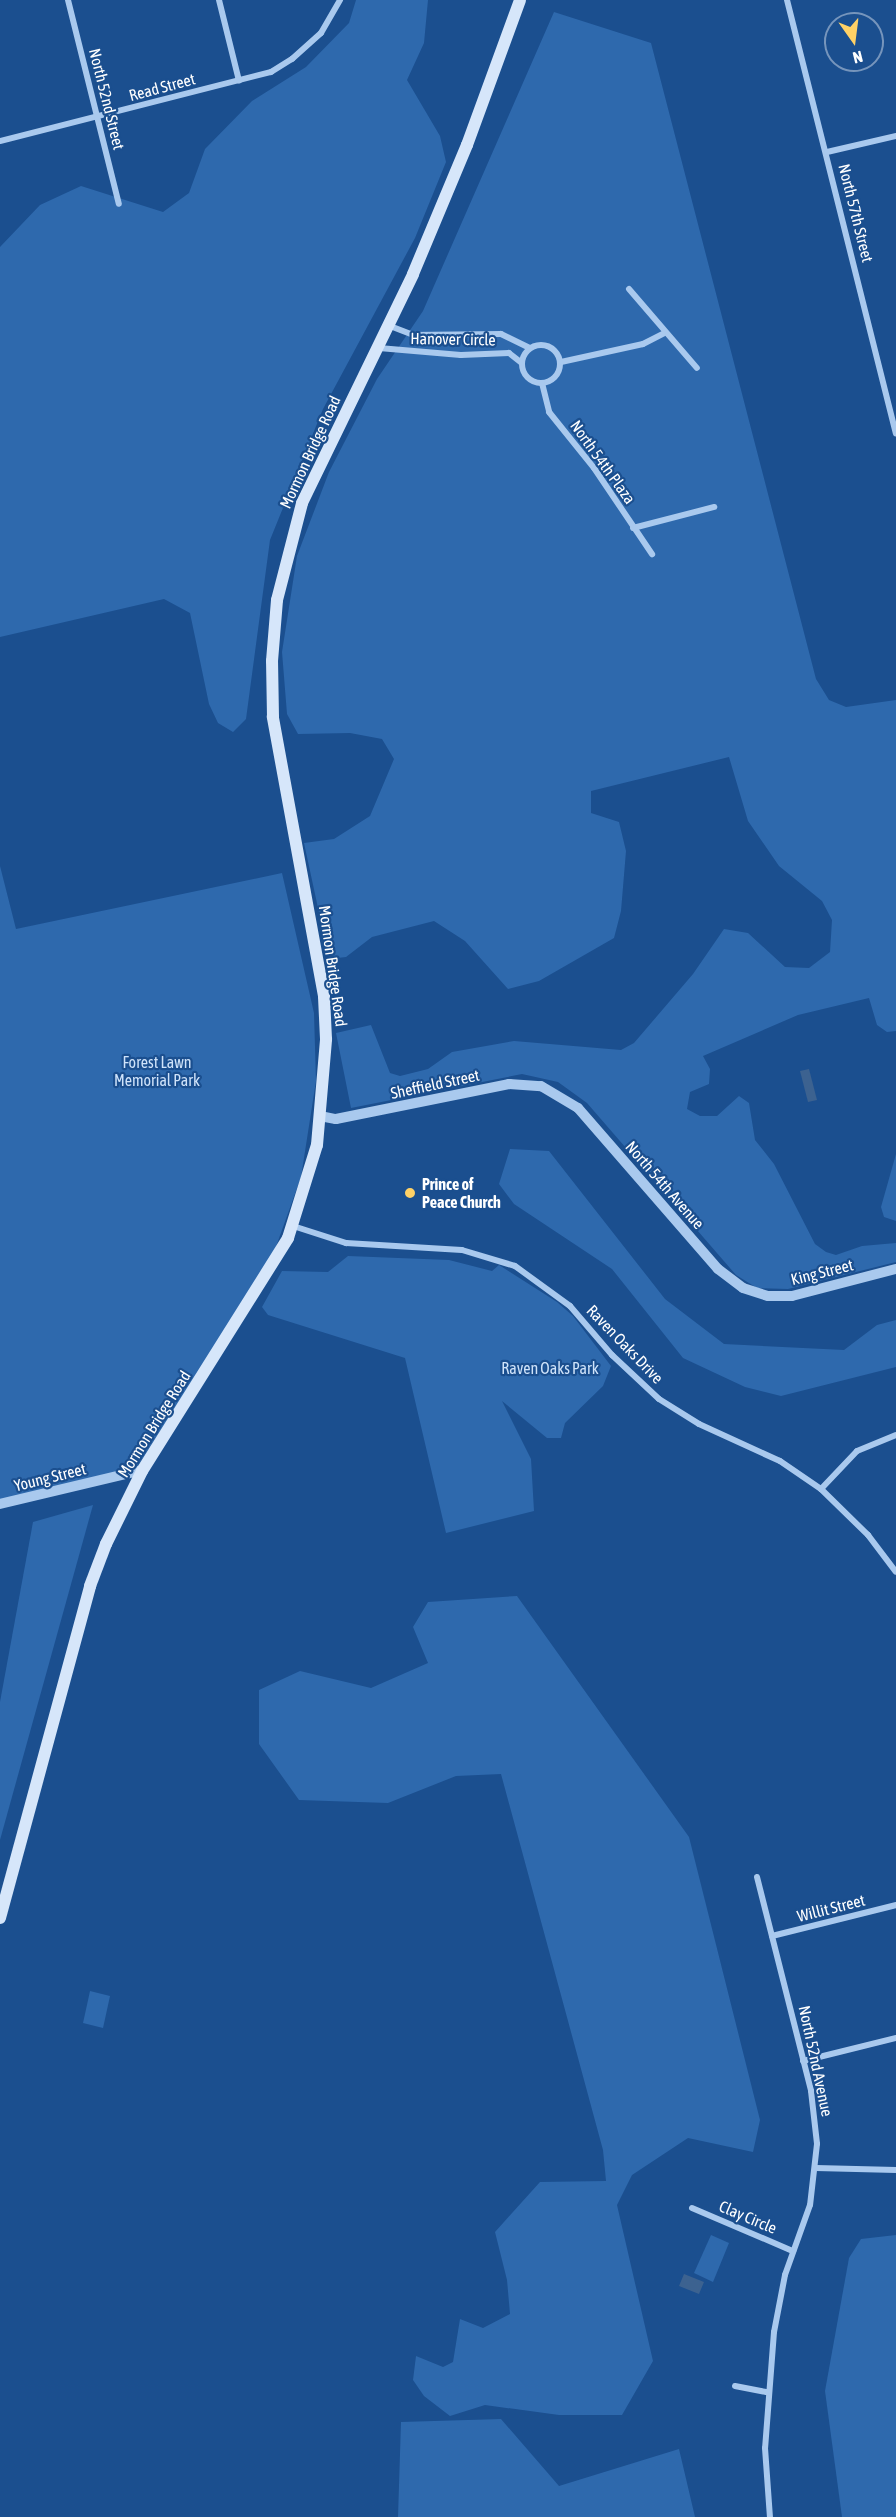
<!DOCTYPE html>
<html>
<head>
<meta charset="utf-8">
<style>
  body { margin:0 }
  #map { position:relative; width:896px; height:2517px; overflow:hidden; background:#1b4f8f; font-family:"Asap Condensed",sans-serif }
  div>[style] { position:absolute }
  .green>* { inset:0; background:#2e69ad }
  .water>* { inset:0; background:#3c6290 }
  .minor>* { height:6px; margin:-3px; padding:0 3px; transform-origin:3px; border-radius:3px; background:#a9c9ee }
  .minor>.ring { margin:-3px; padding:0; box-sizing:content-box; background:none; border:6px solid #a9c9ee; border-radius:50% }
  .tertiary>* { height:10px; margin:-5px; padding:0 5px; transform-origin:5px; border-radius:5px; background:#a9c9ee }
  .secondary>* { height:12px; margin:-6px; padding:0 6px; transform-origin:6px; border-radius:6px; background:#d6e6fa }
  .dots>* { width:16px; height:16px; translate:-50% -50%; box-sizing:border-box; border:3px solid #1b4f8f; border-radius:50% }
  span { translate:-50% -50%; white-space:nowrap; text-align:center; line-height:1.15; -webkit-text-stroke:4.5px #1b4f8f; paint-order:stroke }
  .street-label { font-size:16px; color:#fff }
  .park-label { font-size:16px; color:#cfe3fa }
  .poi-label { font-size:16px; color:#fff; font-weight:700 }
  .left { translate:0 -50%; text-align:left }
  .north { position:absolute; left:824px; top:12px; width:60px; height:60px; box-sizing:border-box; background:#1b4f8f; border:2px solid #7695bc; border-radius:50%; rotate:166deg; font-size:16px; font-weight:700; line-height:24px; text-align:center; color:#fff }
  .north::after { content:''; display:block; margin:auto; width:21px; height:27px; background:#ffd166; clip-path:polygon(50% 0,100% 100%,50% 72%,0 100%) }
</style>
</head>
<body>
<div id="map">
  <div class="green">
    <i style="clip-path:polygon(356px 0,428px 0,424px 43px,407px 80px,440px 136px,446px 162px,415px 238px,323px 409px,270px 540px,246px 719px,233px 732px,218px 723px,209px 704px,190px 613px,164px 599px,0 637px,0 247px,40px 205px,81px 186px,163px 212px,189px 193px,205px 149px,252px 101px,306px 67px,349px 23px)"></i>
    <i style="clip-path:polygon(554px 12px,651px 43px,816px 679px,829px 700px,846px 707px,896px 700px,896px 1031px,887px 1032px,877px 1025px,869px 998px,798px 1015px,703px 1056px,710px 1069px,709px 1084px,690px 1092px,687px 1109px,700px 1116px,717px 1116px,739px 1096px,749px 1103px,755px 1140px,774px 1164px,815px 1244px,826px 1252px,836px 1255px,862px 1246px,896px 1243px,896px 1262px,788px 1289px,757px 1288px,736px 1275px,587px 1103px,558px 1082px,522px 1074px,351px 1108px,336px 1033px,371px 1025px,390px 1073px,400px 1076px,428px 1069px,452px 1052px,514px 1041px,621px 1050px,634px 1043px,693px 974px,724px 929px,748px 933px,785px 967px,809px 968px,830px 952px,832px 920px,822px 901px,779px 866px,748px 821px,729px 757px,591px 791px,591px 813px,619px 822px,626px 851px,621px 911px,614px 938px,539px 981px,508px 989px,465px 941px,434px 921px,372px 937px,346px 957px,329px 959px,304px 843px,334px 839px,370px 816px,394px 759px,382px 739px,350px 733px,298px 734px,287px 714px,282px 652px,297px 556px,329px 472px,377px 379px,423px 311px)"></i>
    <i style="clip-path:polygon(0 866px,16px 929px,282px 873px,314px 1013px,316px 1081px,301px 1177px,273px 1255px,137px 1467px,0 1500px)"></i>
    <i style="clip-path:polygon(510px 1149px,549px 1151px,665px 1299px,724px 1344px,844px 1350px,877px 1325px,896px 1320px,896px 1367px,781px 1396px,745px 1387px,683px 1358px,612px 1269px,514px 1204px,499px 1184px)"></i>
    <i style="clip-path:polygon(896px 1154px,896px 1221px,884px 1217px,881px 1207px)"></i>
    <i style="clip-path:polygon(348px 1256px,449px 1260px,492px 1271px,499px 1265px,557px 1302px,573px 1316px,611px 1366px,603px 1386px,565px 1423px,561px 1438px,547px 1438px,502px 1401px,531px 1459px,534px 1511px,446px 1533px,405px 1358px,268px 1315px,262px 1307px,282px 1271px,328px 1272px)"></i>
    <i style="clip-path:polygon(93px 1505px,0 1840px,0 1702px,33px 1522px)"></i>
    <i style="clip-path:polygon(517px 1596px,689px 1837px,760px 2120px,753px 2152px,688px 2138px,632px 2175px,617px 2205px,653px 2361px,622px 2415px,559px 2415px,485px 2405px,450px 2416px,424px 2396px,413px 2380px,416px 2356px,443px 2367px,453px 2362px,460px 2319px,483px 2328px,510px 2314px,507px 2280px,495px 2232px,540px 2182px,606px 2181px,603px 2150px,501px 1774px,456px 1776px,388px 1803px,299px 1800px,259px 1744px,259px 1690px,300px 1671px,371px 1688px,428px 1663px,413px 1627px,428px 1602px)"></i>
    <i style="clip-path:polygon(90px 1991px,110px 1996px,103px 2028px,83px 2023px)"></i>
    <i style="clip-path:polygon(711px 2235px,729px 2243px,713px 2282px,694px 2273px)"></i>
    <i style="clip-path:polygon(896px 2235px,896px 2517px,842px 2517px,825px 2391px,849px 2258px,861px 2239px)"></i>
    <i style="clip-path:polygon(501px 2419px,559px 2486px,679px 2449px,695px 2517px,398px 2517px,401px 2422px)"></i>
  </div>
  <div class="water">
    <i style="clip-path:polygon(809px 1069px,817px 1100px,808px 1102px,800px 1071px)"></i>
    <i style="clip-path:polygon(684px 2274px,704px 2282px,699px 2294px,679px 2286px)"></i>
  </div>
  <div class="minor">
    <i style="left:68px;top:0;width:210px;rotate:76deg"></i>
    <i style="left:219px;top:0;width:83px;rotate:76.1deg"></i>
    <i style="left:787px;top:0;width:447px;rotate:75.9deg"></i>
    <i style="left:0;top:141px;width:280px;rotate:-14.3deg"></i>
    <i style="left:271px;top:72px;width:25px;rotate:-32deg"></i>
    <i style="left:292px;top:59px;width:39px;rotate:-42deg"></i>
    <i style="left:321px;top:33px;width:38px;rotate:-60deg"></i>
    <i style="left:827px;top:152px;width:71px;rotate:-13.1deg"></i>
    <i style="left:629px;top:289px;width:104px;rotate:49.3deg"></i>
    <i style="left:390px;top:326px;width:25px;rotate:21deg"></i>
    <i style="left:413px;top:335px;width:88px;rotate:-0.7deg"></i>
    <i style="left:501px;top:334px;width:32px;rotate:26deg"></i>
    <i class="ring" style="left:522px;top:345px;width:32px;height:32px"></i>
    <i style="left:379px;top:348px;width:82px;rotate:4.9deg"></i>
    <i style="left:461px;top:355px;width:48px;rotate:-2.4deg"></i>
    <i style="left:509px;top:353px;width:16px;rotate:38deg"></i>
    <i style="left:561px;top:362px;width:84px;rotate:-12.4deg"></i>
    <i style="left:643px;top:344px;width:25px;rotate:-27deg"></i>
    <i style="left:542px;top:383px;width:30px;rotate:76deg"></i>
    <i style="left:549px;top:412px;width:72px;rotate:51.2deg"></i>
    <i style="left:594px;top:468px;width:104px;rotate:56deg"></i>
    <i style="left:633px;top:528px;width:84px;rotate:-14.5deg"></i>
    <i style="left:293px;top:1226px;width:56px;rotate:17.8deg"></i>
    <i style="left:346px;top:1243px;width:116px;rotate:3.5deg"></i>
    <i style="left:462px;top:1250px;width:55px;rotate:16.8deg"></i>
    <i style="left:515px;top:1266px;width:68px;rotate:36deg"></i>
    <i style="left:570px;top:1306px;width:65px;rotate:49.4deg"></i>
    <i style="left:612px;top:1355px;width:64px;rotate:43.1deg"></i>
    <i style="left:659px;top:1399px;width:47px;rotate:32deg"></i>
    <i style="left:699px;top:1424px;width:89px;rotate:24.6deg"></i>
    <i style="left:780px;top:1461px;width:50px;rotate:34.3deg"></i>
    <i style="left:821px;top:1489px;width:66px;rotate:44.4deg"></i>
    <i style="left:868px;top:1535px;width:46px;rotate:52.9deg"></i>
    <i style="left:821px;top:1489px;width:52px;rotate:-46.5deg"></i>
    <i style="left:857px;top:1451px;width:42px;rotate:-22.3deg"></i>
    <i style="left:757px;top:1877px;width:221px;rotate:75.8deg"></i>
    <i style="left:811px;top:2091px;width:53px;rotate:83.5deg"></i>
    <i style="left:817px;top:2144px;width:61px;rotate:96.5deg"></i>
    <i style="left:810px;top:2205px;width:74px;rotate:109.7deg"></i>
    <i style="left:785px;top:2275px;width:58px;rotate:100.9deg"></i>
    <i style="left:774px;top:2332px;width:116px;rotate:94.4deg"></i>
    <i style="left:765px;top:2448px;width:69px;rotate:85.9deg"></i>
    <i style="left:772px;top:1936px;width:128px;rotate:-14deg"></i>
    <i style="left:803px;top:2061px;width:96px;rotate:-13.9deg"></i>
    <i style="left:816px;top:2168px;width:80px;rotate:1.4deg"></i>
    <i style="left:692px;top:2208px;width:110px;rotate:23.1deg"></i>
    <i style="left:735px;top:2386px;width:33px;rotate:11deg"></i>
  </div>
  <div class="tertiary">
    <i style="left:320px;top:1116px;width:16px;rotate:11deg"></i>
    <i style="left:336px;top:1119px;width:177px;rotate:-11.4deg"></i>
    <i style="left:509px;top:1084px;width:32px;rotate:4deg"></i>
    <i style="left:541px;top:1086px;width:43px;rotate:30.7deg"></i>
    <i style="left:578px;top:1108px;width:213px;rotate:49deg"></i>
    <i style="left:718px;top:1269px;width:31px;rotate:37deg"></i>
    <i style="left:743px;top:1288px;width:26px;rotate:18deg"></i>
    <i style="left:768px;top:1296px;width:24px"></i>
    <i style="left:792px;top:1296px;width:107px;rotate:-14.6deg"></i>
    <i style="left:0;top:1504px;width:147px;rotate:-13.4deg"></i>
  </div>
  <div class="secondary">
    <i style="left:0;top:1918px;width:344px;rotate:-74.8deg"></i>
    <i style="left:90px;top:1586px;width:45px;rotate:-69.1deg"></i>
    <i style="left:106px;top:1544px;width:81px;rotate:-63.7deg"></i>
    <i style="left:142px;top:1471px;width:275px;rotate:-57.9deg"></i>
    <i style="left:288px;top:1238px;width:97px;rotate:-72.7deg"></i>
    <i style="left:317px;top:1145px;width:106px;rotate:-85.1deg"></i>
    <i style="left:326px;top:1039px;width:43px;rotate:-92.7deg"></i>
    <i style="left:324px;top:996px;width:284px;rotate:-100.4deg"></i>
    <i style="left:273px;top:717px;width:56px;rotate:-91deg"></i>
    <i style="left:272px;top:661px;width:61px;rotate:-85.3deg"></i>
    <i style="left:277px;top:600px;width:100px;rotate:-75.5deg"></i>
    <i style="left:302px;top:503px;width:254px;rotate:-64.1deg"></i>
    <i style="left:413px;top:274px;width:140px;rotate:-67.3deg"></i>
    <i style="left:467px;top:145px;width:154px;rotate:-69.9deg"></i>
  </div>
  <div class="dots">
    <i style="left:410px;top:1193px;background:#ffd166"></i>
  </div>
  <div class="street-label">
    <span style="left:162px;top:87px;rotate:-15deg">Read Street</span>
    <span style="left:107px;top:99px;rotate:76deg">North 52nd Street</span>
    <span style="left:856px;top:213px;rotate:76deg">North 57th Street</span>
    <span style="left:453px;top:339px;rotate:1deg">Hanover Circle</span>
    <span style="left:310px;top:452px;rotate:-65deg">Mormon Bridge Road</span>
    <span style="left:603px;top:462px;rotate:54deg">North 54th Plaza</span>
    <span style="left:333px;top:966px;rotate:82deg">Mormon Bridge Road</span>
    <span style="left:435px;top:1084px;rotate:-12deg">Sheffield Street</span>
    <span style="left:665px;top:1185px;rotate:49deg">North 54th Avenue</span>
    <span style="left:822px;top:1272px;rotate:-14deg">King Street</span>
    <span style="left:625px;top:1344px;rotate:46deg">Raven Oaks Drive</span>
    <span style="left:154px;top:1424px;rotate:-58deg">Mormon Bridge Road</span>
    <span style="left:50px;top:1477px;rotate:-14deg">Young Street</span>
    <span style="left:831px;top:1908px;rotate:-14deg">Willit Street</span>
    <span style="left:816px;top:2061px;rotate:78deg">North 52nd Avenue</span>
    <span style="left:748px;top:2217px;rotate:23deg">Clay Circle</span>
  </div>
  <div class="park-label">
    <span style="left:157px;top:1071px">Forest Lawn<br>Memorial Park</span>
    <span style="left:550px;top:1368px">Raven Oaks Park</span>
  </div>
  <div class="poi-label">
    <span class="left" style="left:422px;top:1193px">Prince of<br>Peace Church</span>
  </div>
  <div class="north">N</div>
</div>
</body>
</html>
